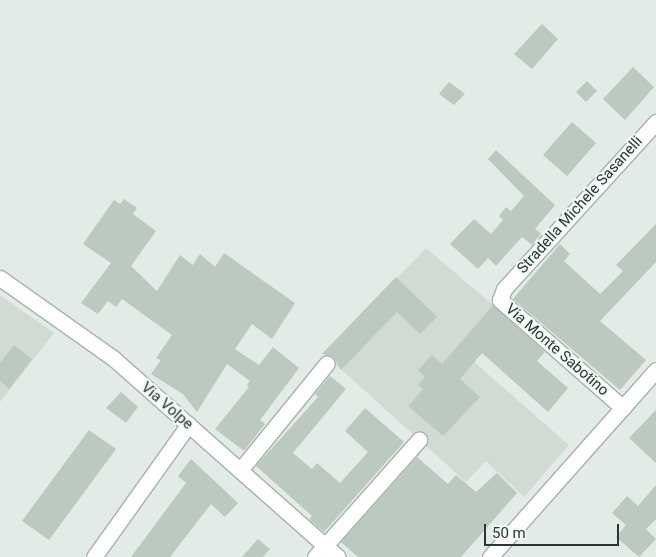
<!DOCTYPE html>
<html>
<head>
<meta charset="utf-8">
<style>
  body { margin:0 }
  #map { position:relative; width:656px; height:557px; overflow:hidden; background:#e2ebe5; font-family:Roboto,sans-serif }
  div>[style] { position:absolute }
  .built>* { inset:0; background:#d1dbd4 }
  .building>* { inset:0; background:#bbc9c0 }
  .roads { filter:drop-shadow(1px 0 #a5b3ab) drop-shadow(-1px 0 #a5b3ab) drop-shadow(0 1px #a5b3ab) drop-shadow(0 -1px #a5b3ab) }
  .minor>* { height:15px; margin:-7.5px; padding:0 7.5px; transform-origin:7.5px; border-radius:7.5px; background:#fff }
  span { translate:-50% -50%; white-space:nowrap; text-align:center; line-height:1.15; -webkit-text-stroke:4px #f3f8f4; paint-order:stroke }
  .street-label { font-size:15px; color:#243b2f }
  .scale { position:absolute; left:484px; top:524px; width:135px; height:22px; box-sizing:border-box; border:2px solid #243b2f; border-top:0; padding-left:6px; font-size:15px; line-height:18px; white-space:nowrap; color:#243b2f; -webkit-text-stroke:4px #f3f8f4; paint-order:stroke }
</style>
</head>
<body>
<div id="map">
  <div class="built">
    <i style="clip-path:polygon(426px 248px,493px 305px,457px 347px,569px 445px,524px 497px,486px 461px,466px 482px,324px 354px)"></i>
    <i style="clip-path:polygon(0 295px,54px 333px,0 402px)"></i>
  </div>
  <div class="building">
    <i style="clip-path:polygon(542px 24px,558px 39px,532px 69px,514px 54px)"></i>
    <i style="clip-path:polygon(633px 67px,654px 87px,625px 120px,603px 99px)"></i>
    <i style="clip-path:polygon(587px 81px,597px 91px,586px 102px,576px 92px)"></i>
    <i style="clip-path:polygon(449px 82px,465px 94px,454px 105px,439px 94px)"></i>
    <i style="clip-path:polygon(572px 122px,596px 143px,567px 176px,543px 155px)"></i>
    <i style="clip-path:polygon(496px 150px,555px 205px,535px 229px,541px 234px,532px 245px,522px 237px,496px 266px,488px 258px,478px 269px,450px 244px,474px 219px,491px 234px,503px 220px,499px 216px,506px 207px,511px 211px,524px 196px,488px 159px)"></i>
    <i style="clip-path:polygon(124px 199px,137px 208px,133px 214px,156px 231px,131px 266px,157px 291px,180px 255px,193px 265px,200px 254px,215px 267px,224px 253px,295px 303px,272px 339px,252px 324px,235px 349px,259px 365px,273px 347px,299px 368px,260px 420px,265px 424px,244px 451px,215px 429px,249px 387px,247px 385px,250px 381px,227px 364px,197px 412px,183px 394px,151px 374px,161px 360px,156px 358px,172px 335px,122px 299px,116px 307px,108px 301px,98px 314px,81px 303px,111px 263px,83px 244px,114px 200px,120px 204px)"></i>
    <i style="clip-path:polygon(656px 224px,656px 262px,600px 321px,646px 360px,620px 390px,513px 299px,560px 244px,570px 254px,564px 261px,600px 294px,623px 271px,616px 265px)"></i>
    <i style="clip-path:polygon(396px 277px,437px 317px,420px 334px,397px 312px,341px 370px,333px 356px,322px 354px)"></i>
    <i style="clip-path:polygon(493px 305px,545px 352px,537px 361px,568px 388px,548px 412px,482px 353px,460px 379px,480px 397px,443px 436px,408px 406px,423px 389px,418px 385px,425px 377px,418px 370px,432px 355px,442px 364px)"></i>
    <i style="clip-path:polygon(14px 345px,32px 359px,9px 389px,0 381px,0 363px)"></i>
    <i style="clip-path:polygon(330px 376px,346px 389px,293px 453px,312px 469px,317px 463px,340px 483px,368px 452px,345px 431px,365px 408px,404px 442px,324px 532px,309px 519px,312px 516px,256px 466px,318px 397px,315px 394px)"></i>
    <i style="clip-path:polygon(121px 392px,138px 407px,126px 423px,106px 408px)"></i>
    <i style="clip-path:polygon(656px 410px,656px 463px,629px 438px)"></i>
    <i style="clip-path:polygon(89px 430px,116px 449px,49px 540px,22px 521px)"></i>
    <i style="clip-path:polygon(417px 457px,448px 484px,456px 475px,476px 492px,497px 473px,517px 493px,461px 557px,358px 557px,341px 542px)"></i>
    <i style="clip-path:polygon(191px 459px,238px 503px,225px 517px,211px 504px,170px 557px,131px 557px,186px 483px,178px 476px)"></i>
    <i style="clip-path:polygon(656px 485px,656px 519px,646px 529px,656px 539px,639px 557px,616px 537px,626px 525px,612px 513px,627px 496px,638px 506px)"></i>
    <i style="clip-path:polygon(258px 539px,270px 549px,263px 557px,242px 557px)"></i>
  </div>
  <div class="roads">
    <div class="minor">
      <i style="left:0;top:278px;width:138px;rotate:35.3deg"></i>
      <i style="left:113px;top:358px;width:300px;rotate:41.5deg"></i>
      <i style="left:623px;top:408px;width:164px;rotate:-138.7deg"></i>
      <i style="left:500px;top:300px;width:12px;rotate:-70deg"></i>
      <i style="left:504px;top:289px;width:226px;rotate:-47.7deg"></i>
      <i style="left:241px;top:469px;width:136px;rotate:-50.9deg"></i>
      <i style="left:94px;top:557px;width:163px;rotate:-54.5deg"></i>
      <i style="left:315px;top:557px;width:157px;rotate:-48.4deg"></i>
      <i style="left:490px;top:557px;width:250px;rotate:-48.4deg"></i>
    </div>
  </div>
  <div class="street-label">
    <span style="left:580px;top:205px;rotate:-48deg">Stradella Michele Sasanelli</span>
    <span style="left:557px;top:350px;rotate:41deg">Via Monte Sabotino</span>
    <span style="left:167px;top:406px;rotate:41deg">Via Volpe</span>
  </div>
  <div class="scale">50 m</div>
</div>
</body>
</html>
